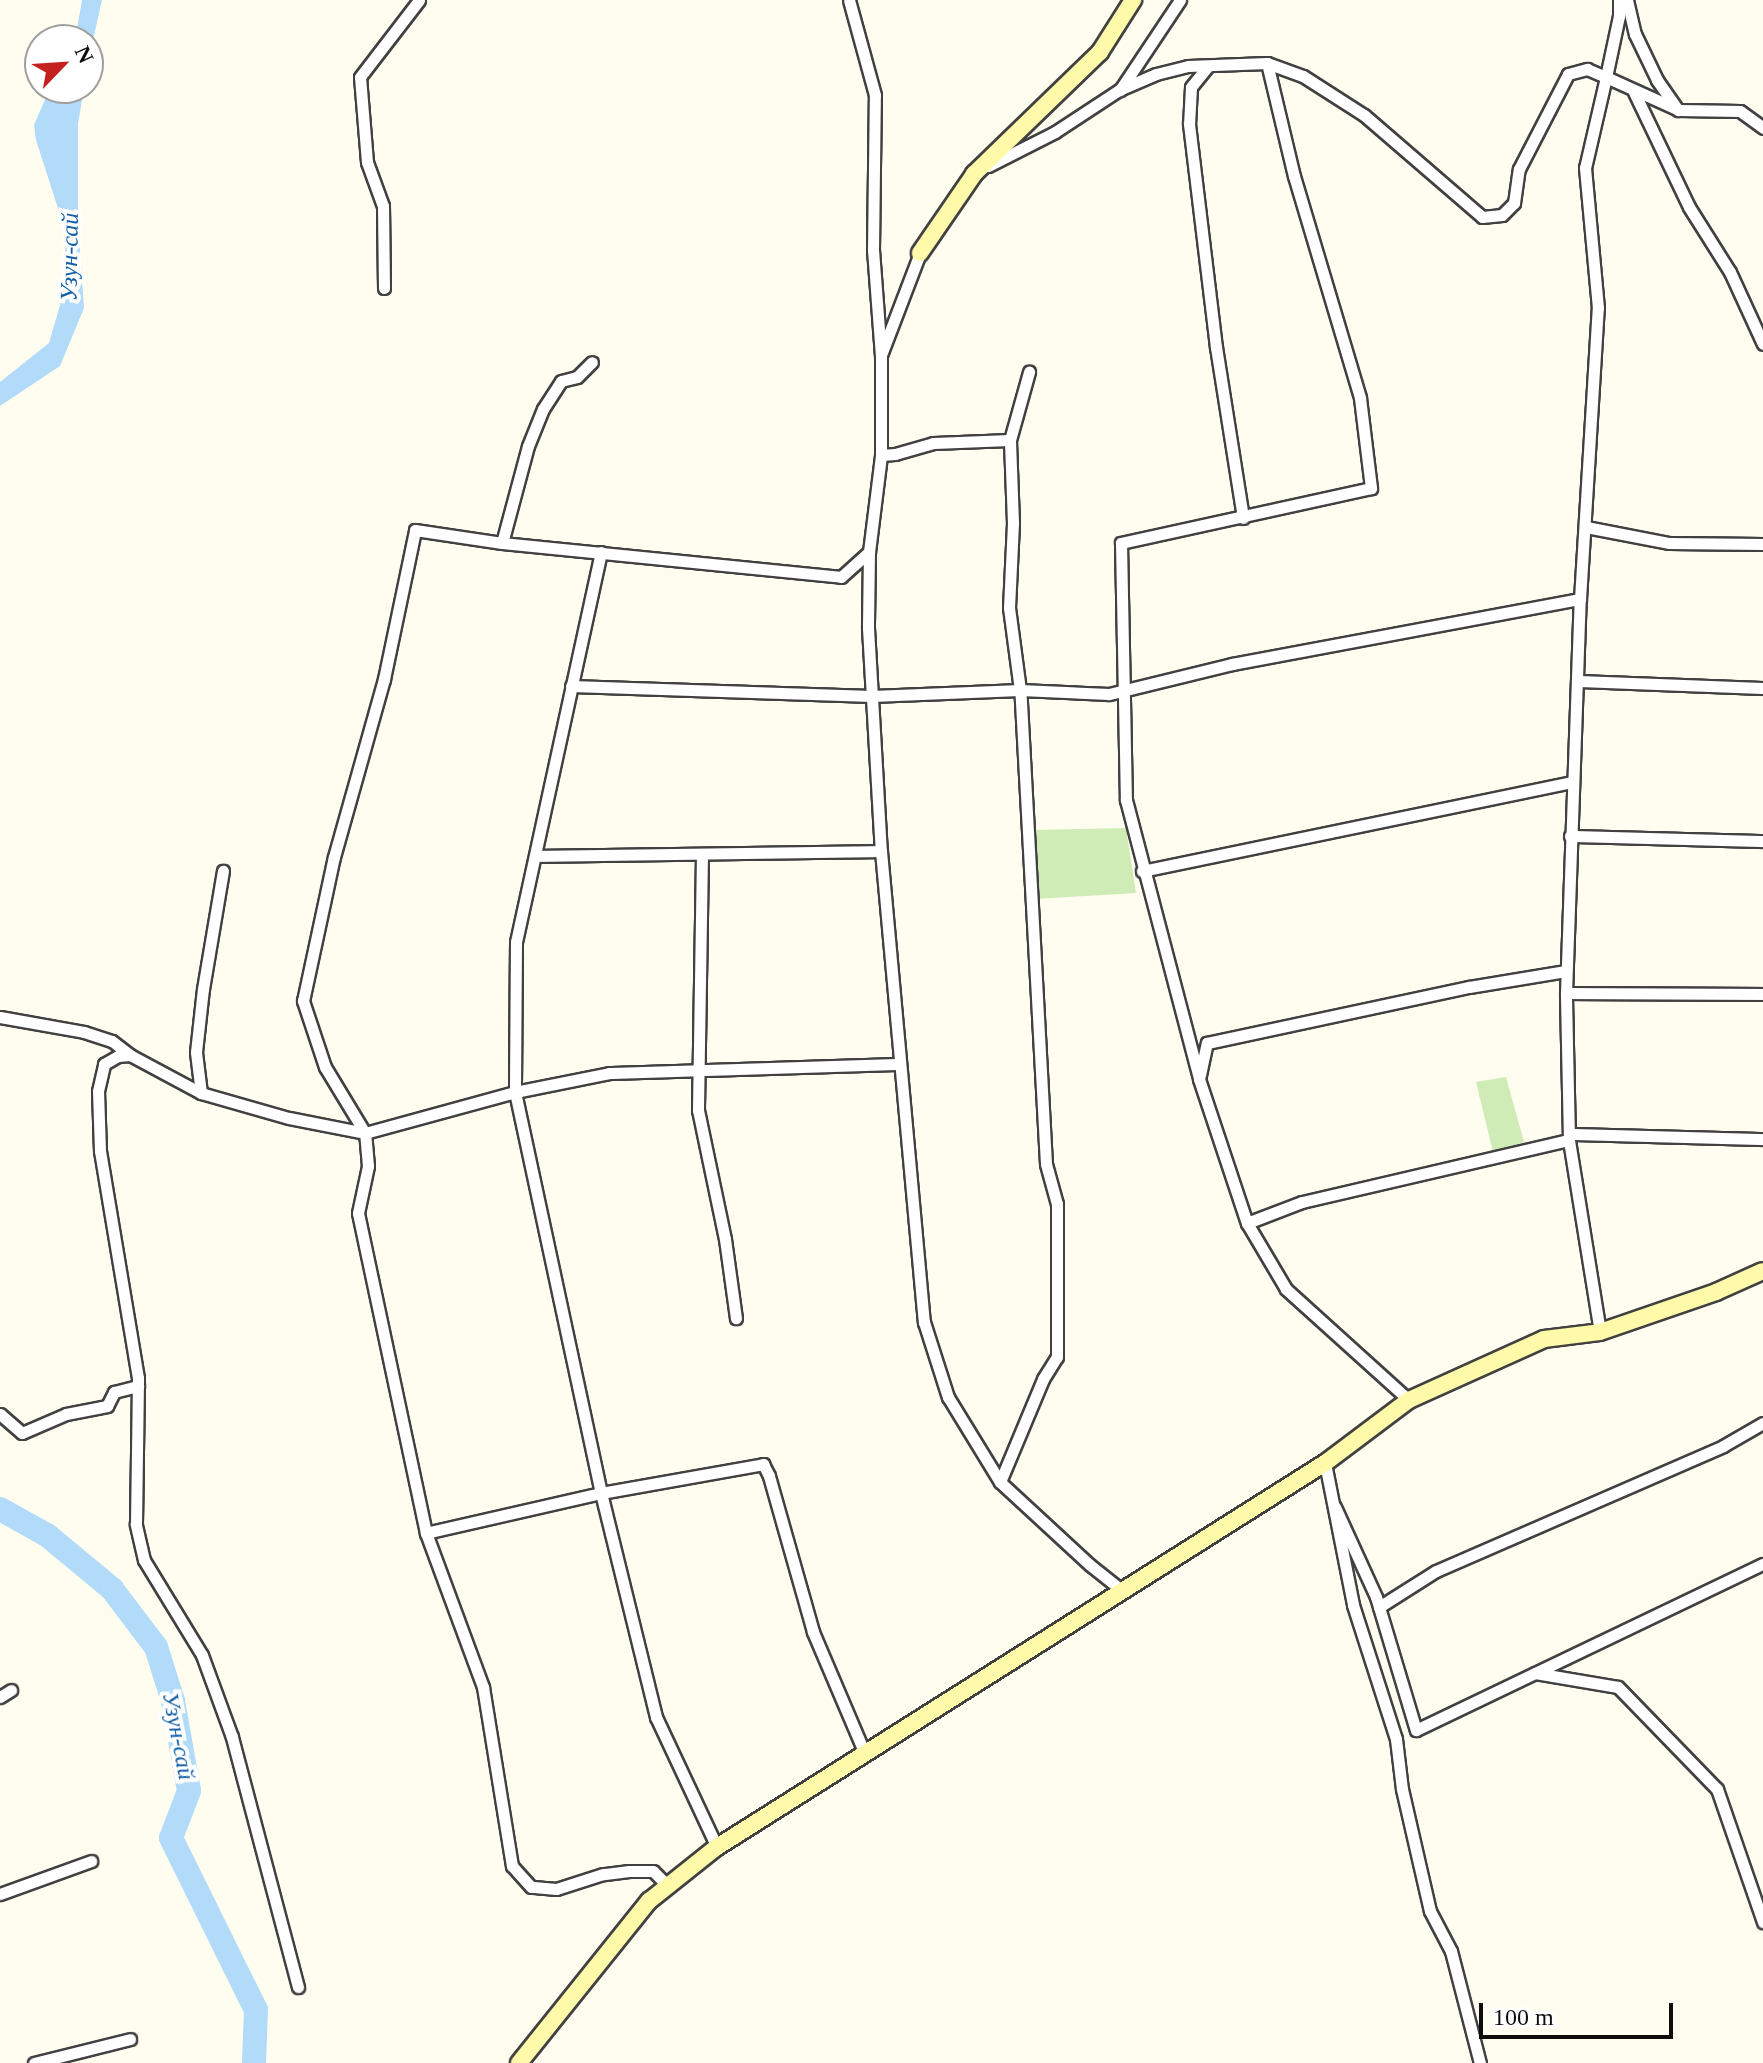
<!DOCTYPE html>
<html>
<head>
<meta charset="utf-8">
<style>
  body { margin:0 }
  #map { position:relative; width:1763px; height:2063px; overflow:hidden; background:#fffdef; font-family:Georgia,serif }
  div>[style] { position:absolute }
  .green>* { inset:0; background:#d0ecb6 }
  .water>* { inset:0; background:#b1dbf9 }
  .river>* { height:24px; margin:-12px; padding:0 12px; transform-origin:12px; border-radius:12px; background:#b1dbf9 }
  .roads { filter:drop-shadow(2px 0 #414141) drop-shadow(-2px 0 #414141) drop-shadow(0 2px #414141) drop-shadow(0 -2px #414141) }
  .street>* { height:11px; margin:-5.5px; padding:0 5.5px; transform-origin:5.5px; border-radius:5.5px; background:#fff }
  .secondary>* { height:16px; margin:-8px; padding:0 8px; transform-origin:8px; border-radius:8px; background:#fff9aa }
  span { translate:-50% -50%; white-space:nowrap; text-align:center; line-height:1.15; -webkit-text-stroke:8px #fff; paint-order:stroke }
  .water-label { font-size:24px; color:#115ea6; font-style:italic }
  .north { position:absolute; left:24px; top:24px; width:80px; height:80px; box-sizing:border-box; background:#fff; border:2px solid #9f9f9f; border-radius:50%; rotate:65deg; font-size:22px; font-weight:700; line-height:32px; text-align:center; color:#0e0e0e }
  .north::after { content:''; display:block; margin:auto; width:28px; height:36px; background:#c51f1f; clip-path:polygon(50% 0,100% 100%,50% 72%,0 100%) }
  .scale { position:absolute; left:1479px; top:2003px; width:194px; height:36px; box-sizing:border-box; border:4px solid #0e0e0e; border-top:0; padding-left:10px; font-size:24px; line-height:28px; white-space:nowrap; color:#0e0e0e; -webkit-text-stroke:6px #fff; paint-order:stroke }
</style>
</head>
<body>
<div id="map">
  <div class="green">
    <i style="clip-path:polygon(1126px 828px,1136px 893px,1035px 899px,1031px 830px)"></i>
    <i style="clip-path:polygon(1506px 1077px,1524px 1142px,1493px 1152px,1476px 1082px)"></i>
  </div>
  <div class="water">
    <i style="clip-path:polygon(82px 0,102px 0,88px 62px,88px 40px,75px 40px)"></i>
    <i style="clip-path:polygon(50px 88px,84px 88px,78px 124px,78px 223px,84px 308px,60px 366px,0 406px,0 382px,49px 343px,67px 281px,64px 227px,36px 140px,34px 125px)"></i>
  </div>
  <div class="river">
    <i style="left:0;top:1509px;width:54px;rotate:29deg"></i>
    <i style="left:47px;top:1535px;width:85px;rotate:39.7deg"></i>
    <i style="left:112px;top:1589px;width:73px;rotate:52.8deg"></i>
    <i style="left:156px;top:1647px;width:57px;rotate:72.5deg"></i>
    <i style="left:173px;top:1701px;width:91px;rotate:79.9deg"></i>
    <i style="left:189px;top:1791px;width:50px;rotate:111deg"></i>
    <i style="left:171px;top:1838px;width:192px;rotate:63.7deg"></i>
    <i style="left:256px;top:2010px;width:53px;rotate:92.2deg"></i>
  </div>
  <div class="roads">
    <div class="street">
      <i style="left:1627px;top:0;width:35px;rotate:77deg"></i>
      <i style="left:1635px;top:34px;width:51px;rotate:64.4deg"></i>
      <i style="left:1657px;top:80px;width:37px;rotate:55deg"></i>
      <i style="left:1267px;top:63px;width:116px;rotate:76.6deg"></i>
      <i style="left:1294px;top:176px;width:232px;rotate:73.4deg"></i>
      <i style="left:1360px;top:398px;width:91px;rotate:83deg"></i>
      <i style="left:1371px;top:488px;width:256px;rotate:167.6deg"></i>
      <i style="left:1121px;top:543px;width:257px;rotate:88.9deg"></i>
      <i style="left:1126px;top:800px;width:288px;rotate:75.3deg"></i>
      <i style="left:1199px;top:1079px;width:152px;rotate:71.6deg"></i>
      <i style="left:1247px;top:1223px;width:77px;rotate:59.4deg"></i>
      <i style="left:1286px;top:1289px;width:166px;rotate:42.1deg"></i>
      <i style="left:1208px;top:66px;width:27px;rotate:129deg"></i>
      <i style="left:1191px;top:87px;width:37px;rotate:93deg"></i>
      <i style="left:1189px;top:124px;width:225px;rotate:83.1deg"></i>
      <i style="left:1216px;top:347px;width:173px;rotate:81deg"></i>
      <i style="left:1120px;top:90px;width:108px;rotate:-56.3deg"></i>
      <i style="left:1634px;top:92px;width:127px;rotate:64.4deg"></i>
      <i style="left:1689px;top:207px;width:77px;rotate:57.8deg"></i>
      <i style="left:1730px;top:272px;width:79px;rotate:65.4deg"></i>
      <i style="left:988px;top:166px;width:75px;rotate:-26.9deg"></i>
      <i style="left:1055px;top:132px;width:77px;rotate:-33.3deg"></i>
      <i style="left:1119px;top:90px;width:40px;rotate:-23.4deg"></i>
      <i style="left:1156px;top:74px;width:33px;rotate:-14deg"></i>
      <i style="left:1188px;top:66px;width:79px;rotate:-2.2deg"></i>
      <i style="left:1267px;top:63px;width:38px;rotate:20deg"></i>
      <i style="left:1303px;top:76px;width:72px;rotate:32.6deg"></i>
      <i style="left:1364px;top:115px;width:156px;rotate:40.8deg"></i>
      <i style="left:1482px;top:217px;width:20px;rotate:-6deg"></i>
      <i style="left:1502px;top:215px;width:17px;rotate:-45deg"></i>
      <i style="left:1514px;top:203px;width:34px;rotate:-82deg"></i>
      <i style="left:1519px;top:169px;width:107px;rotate:-62.7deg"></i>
      <i style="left:1568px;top:74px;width:20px;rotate:-15deg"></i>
      <i style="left:1587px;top:69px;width:21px;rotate:23deg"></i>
      <i style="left:1606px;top:77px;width:62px;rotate:-78deg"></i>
      <i style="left:1619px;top:16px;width:16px;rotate:-90deg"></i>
      <i style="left:384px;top:288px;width:82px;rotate:-90.7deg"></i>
      <i style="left:383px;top:206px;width:47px;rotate:-110deg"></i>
      <i style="left:367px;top:162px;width:85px;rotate:-94.7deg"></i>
      <i style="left:360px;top:77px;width:97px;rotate:-52.5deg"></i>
      <i style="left:881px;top:355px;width:109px;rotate:-69.1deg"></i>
      <i style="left:881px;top:455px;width:14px;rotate:-4deg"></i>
      <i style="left:895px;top:454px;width:40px;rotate:-16deg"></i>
      <i style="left:933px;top:443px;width:77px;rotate:-2.2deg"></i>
      <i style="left:1586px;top:527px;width:85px;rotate:10.9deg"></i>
      <i style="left:1669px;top:543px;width:94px;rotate:0.6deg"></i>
      <i style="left:502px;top:543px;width:100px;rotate:-75deg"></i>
      <i style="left:528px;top:446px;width:40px;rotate:-68deg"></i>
      <i style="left:543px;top:409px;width:33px;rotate:-57deg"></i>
      <i style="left:561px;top:381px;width:16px;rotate:-14deg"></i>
      <i style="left:577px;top:377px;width:21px;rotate:-45deg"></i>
      <i style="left:601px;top:552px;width:399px;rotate:102.3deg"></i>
      <i style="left:516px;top:942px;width:150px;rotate:90.4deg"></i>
      <i style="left:515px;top:1092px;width:410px;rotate:77.9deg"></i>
      <i style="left:601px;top:1493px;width:231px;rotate:76.2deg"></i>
      <i style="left:656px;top:1717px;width:144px;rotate:64.9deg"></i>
      <i style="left:869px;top:552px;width:76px;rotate:90.8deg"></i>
      <i style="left:868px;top:628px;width:223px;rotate:86.7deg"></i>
      <i style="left:881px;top:851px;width:473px;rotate:84.8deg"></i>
      <i style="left:924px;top:1322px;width:79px;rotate:72.3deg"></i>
      <i style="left:948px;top:1397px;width:100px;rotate:58.5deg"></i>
      <i style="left:1000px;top:1482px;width:122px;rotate:42.7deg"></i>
      <i style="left:1090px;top:1565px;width:43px;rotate:38.5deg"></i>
      <i style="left:1578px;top:681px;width:185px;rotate:2.2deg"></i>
      <i style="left:571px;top:686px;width:301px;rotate:1.9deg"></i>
      <i style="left:872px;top:696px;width:148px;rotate:-2.3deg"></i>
      <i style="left:1020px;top:690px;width:89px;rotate:2.6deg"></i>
      <i style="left:1109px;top:694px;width:127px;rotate:-13.7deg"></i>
      <i style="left:1232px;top:664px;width:354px;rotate:-10.6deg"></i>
      <i style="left:1570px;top:836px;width:193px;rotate:1.5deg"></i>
      <i style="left:702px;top:854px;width:256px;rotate:90.9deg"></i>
      <i style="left:698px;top:1110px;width:132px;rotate:78.2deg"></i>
      <i style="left:725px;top:1239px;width:80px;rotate:82.1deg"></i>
      <i style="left:537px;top:856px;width:344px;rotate:-0.8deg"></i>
      <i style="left:1142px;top:871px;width:439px;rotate:-11.7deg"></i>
      <i style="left:1566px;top:993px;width:197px;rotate:0.3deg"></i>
      <i style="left:0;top:1017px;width:85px;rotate:10.1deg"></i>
      <i style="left:84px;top:1032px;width:29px;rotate:18deg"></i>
      <i style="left:112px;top:1041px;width:23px;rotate:38deg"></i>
      <i style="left:1200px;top:1075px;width:33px;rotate:-78deg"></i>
      <i style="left:1207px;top:1043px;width:268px;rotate:-12.1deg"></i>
      <i style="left:1469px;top:987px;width:98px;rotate:-9.4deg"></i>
      <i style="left:201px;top:1093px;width:41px;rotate:-97deg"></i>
      <i style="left:196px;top:1052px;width:63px;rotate:-83.7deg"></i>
      <i style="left:203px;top:989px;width:120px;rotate:-80.4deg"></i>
      <i style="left:1570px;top:1134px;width:193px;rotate:1.5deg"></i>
      <i style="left:1247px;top:1223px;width:59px;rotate:-20.9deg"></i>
      <i style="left:1302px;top:1202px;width:274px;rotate:-13.1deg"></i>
      <i style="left:1600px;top:1332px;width:194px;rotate:-99.2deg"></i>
      <i style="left:1569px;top:1140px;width:147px;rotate:-91.2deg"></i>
      <i style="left:1566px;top:993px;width:394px;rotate:-88deg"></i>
      <i style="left:1580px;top:599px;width:292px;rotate:-86.5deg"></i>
      <i style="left:1598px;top:308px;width:141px;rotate:-95.3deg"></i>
      <i style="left:1585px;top:168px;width:93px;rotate:-77deg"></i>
      <i style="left:1606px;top:77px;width:80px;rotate:24.3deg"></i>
      <i style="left:1679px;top:110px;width:61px;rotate:0.9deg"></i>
      <i style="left:1740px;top:111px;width:29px;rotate:36deg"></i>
      <i style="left:0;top:1414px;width:29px;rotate:41deg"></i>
      <i style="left:22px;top:1433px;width:48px;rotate:-23.4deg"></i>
      <i style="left:66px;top:1414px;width:42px;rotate:-11deg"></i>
      <i style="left:107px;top:1406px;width:16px;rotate:-63deg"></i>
      <i style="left:114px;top:1392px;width:25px;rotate:-14deg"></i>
      <i style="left:1325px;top:1463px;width:145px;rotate:78.8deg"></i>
      <i style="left:1353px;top:1605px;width:141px;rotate:72.2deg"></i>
      <i style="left:1396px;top:1739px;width:50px;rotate:83.2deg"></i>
      <i style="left:1402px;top:1789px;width:125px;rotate:77.1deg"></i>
      <i style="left:1430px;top:1911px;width:45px;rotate:62.3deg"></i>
      <i style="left:1451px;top:1951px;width:116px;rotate:75.5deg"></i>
      <i style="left:1000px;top:1482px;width:112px;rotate:-67.3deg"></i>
      <i style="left:1043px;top:1379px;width:26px;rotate:-58deg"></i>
      <i style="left:1057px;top:1357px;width:153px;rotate:-90deg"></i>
      <i style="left:1057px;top:1204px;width:41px;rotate:-105.4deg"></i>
      <i style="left:1046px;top:1164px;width:475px;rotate:-93.1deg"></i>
      <i style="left:1020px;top:690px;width:83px;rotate:-97.6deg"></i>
      <i style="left:1009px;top:608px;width:85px;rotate:-87.3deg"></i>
      <i style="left:1013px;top:523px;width:83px;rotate:-92.1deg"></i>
      <i style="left:1010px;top:440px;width:71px;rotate:-74.4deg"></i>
      <i style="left:1335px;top:1507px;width:99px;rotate:65.5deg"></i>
      <i style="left:1376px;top:1597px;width:139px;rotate:73.3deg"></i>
      <i style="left:1416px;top:1730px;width:385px;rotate:-25.6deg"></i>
      <i style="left:426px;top:1533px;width:180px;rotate:-12.9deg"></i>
      <i style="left:601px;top:1493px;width:165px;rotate:-10.1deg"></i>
      <i style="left:763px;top:1464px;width:13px;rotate:63deg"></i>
      <i style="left:769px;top:1476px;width:162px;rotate:74.2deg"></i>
      <i style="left:813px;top:1632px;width:133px;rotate:66.9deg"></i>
      <i style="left:1379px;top:1607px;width:67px;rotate:-32.3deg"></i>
      <i style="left:1436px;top:1571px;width:313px;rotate:-23.5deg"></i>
      <i style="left:1723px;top:1446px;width:46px;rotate:-29.9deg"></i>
      <i style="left:1535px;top:1673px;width:84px;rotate:9.6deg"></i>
      <i style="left:1618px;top:1687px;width:142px;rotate:45.9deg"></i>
      <i style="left:1717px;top:1789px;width:141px;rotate:70.9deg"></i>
      <i style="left:0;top:1697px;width:13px;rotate:-32deg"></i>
      <i style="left:668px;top:1886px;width:21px;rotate:-135deg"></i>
      <i style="left:653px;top:1871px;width:24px;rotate:180deg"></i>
      <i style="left:629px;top:1871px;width:26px;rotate:173deg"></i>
      <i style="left:603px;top:1874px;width:49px;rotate:162.3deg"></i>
      <i style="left:556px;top:1889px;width:25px;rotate:-175deg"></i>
      <i style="left:531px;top:1887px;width:28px;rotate:-132deg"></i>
      <i style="left:512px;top:1866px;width:181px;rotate:-99.2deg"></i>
      <i style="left:483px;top:1687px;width:164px;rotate:-110.3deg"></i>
      <i style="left:426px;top:1533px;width:327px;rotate:-102deg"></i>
      <i style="left:358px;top:1213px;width:48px;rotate:-78deg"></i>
      <i style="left:368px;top:1166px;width:33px;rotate:-95deg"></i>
      <i style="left:365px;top:1133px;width:77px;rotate:-121.2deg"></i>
      <i style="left:325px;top:1067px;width:70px;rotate:-108.4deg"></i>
      <i style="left:303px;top:1001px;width:147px;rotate:-77.9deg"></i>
      <i style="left:334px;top:857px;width:185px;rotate:-74.3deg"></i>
      <i style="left:384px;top:679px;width:152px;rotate:-78.2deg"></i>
      <i style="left:415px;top:530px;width:88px;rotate:8.5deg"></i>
      <i style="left:502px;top:543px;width:341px;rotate:5.7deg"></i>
      <i style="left:841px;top:577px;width:38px;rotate:-42deg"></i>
      <i style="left:869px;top:552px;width:98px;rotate:-82.9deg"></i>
      <i style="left:881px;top:455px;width:99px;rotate:-90deg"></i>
      <i style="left:881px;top:356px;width:106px;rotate:-94.3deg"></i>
      <i style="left:873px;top:250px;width:155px;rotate:-89.3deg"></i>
      <i style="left:875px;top:95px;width:98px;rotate:-105.3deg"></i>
      <i style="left:0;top:1894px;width:97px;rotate:-19.9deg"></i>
      <i style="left:298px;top:1987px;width:259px;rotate:-104.8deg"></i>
      <i style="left:232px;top:1737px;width:87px;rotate:-110.1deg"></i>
      <i style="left:202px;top:1655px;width:111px;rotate:-121.4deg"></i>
      <i style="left:144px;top:1560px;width:37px;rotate:-103deg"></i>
      <i style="left:136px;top:1524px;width:146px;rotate:-89.2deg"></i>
      <i style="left:138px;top:1378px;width:230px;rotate:-99.5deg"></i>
      <i style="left:100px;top:1151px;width:60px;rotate:-91.9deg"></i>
      <i style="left:98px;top:1091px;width:28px;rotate:-77deg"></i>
      <i style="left:104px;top:1064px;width:16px;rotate:-30deg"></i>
      <i style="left:118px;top:1056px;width:12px;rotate:-5deg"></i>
      <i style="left:130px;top:1055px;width:81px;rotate:28.2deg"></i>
      <i style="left:201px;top:1093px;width:91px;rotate:15.9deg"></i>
      <i style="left:289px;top:1118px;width:77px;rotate:11.2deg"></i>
      <i style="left:365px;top:1133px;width:156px;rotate:-15.3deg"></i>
      <i style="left:515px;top:1092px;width:96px;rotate:-11.4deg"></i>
      <i style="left:609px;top:1073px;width:290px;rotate:-1.8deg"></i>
      <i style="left:34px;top:2063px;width:99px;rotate:-14deg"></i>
    </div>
    <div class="secondary">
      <i style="left:920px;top:253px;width:96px;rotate:-55.6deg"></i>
      <i style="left:974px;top:174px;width:175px;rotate:-44.1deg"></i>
      <i style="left:1100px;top:52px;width:62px;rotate:-57.6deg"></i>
      <i style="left:519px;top:2063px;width:208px;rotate:-51.3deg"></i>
      <i style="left:649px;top:1901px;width:87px;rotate:-38.5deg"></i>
      <i style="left:717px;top:1847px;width:719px;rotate:-32.28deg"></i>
      <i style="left:1325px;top:1463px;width:105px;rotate:-36.9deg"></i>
      <i style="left:1409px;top:1400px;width:148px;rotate:-24.3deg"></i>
      <i style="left:1544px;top:1339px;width:56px;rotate:-7.1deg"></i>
      <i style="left:1600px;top:1332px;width:123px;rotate:-19deg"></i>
      <i style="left:1716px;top:1292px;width:51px;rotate:-24.1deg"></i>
    </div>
  </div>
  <div class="water-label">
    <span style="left:70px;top:257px;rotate:-89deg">Узун-сай</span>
    <span style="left:178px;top:1736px;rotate:79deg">Узун-сай</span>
  </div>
  <div class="north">N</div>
  <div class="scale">100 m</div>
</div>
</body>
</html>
